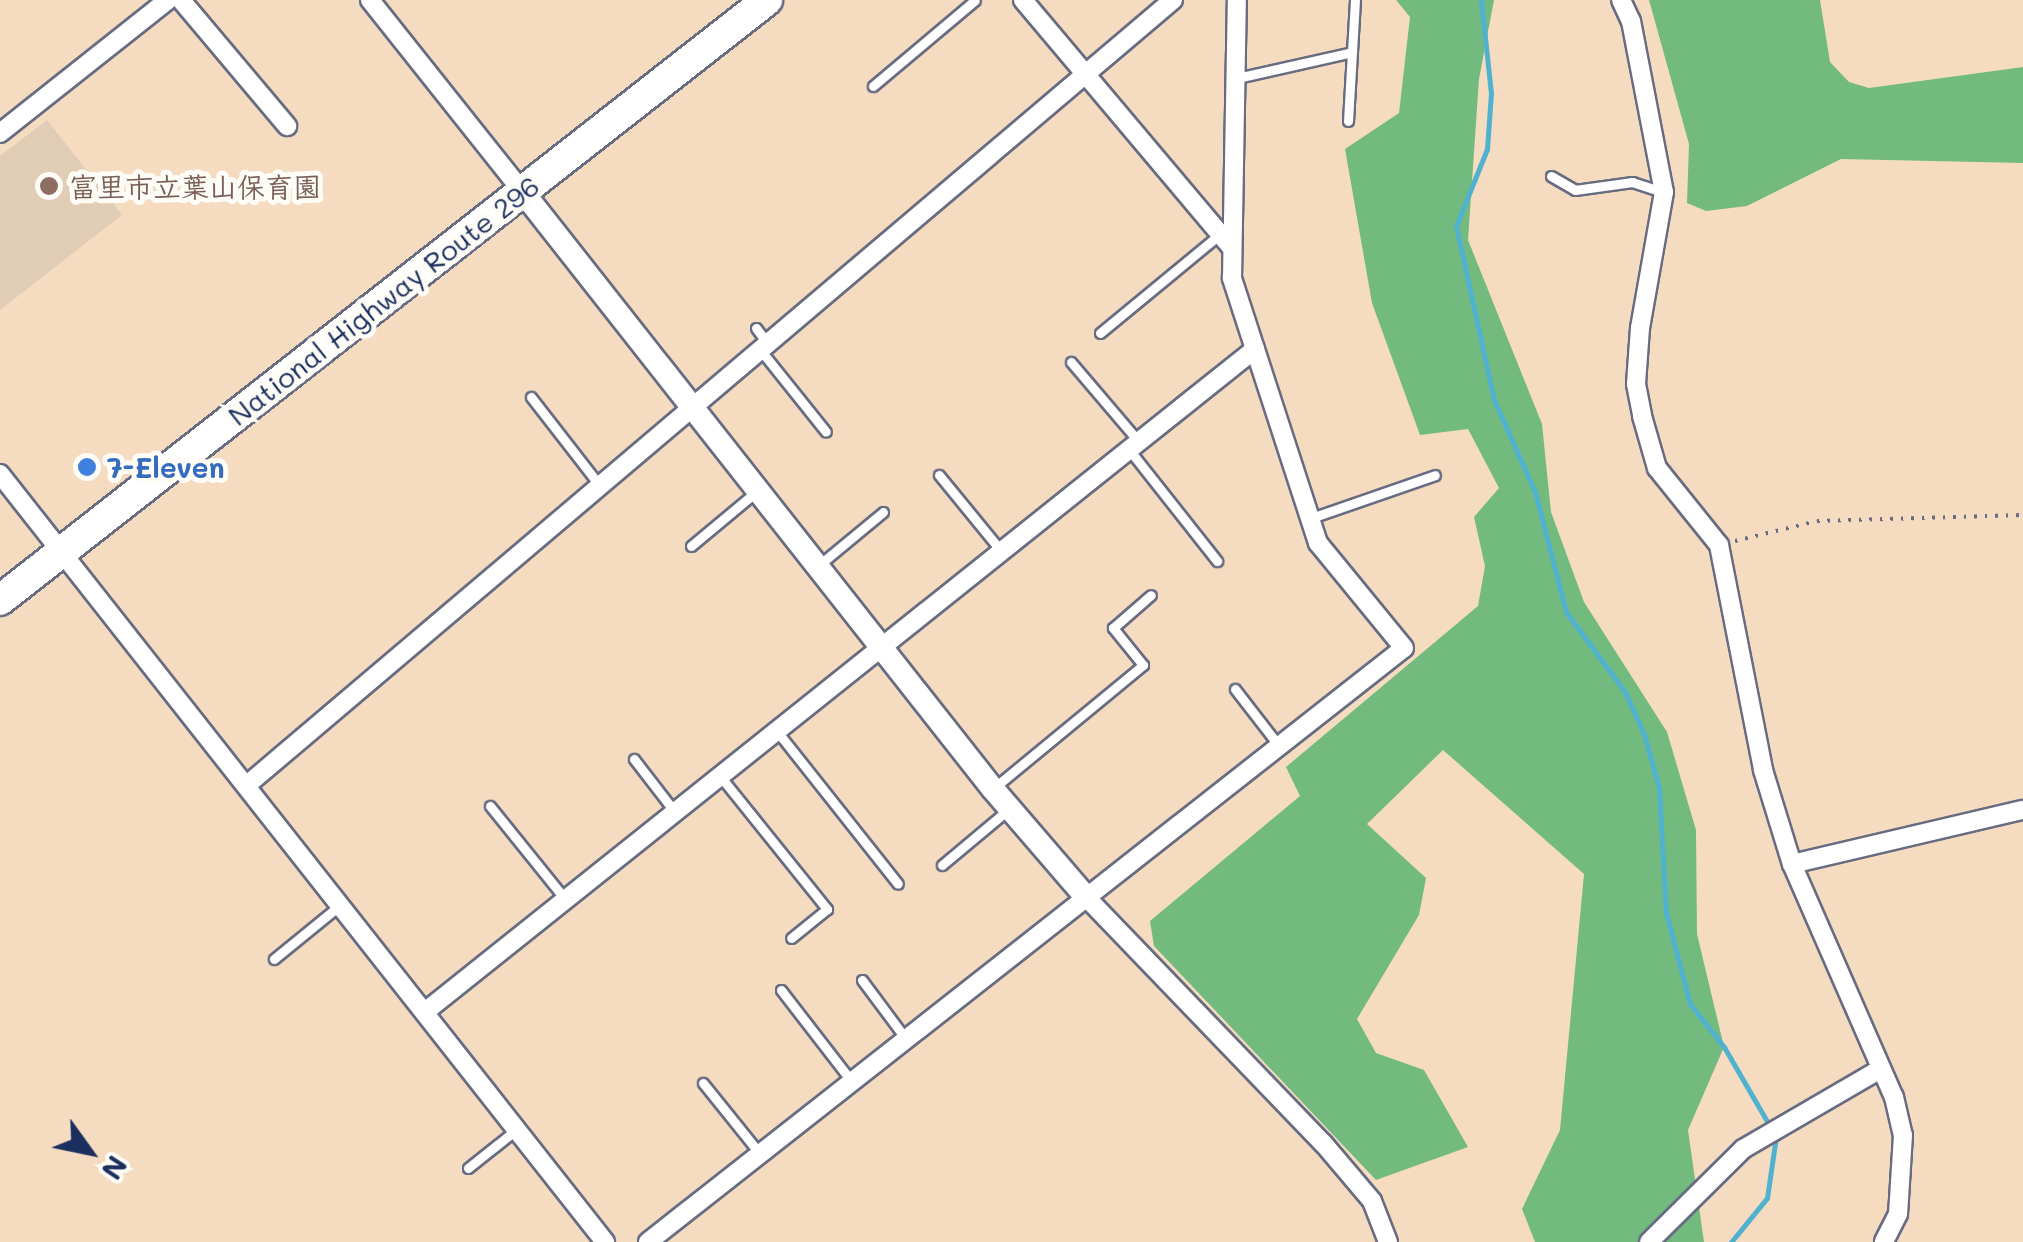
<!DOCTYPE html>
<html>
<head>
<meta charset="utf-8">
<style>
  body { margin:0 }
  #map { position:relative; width:2023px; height:1242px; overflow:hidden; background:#f5dcc1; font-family:Mali,"Klee One",sans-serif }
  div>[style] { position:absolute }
  .built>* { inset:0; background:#e1ccb5 }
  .forest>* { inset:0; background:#73ba7f }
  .stream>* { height:5px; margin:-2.5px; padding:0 2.5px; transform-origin:2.5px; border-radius:2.5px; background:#50b2cf }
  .path>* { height:4px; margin-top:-2px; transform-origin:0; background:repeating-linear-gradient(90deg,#676c81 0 2.5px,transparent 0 10.5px) }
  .roads { filter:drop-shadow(2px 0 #676c81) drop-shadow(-2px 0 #676c81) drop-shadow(0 2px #676c81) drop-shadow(0 -2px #676c81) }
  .service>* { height:9px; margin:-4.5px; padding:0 4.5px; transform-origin:4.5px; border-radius:4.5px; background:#fff }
  .minor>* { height:18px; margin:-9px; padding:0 9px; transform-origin:9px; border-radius:9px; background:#fff }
  .tertiary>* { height:22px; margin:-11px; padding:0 11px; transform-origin:11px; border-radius:11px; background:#fff }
  .trunk>* { height:30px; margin:-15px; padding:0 15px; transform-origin:15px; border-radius:15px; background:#fff }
  .dots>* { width:28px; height:28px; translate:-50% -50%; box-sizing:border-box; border:5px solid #fdfcf7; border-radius:50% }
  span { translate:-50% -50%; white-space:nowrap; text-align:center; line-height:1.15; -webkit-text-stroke:10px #fdfcf7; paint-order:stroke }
  .education-label { font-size:28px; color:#785e54; font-weight:700 }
  .left { translate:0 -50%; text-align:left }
  .street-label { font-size:28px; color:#1b2f5e }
  .shop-label { font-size:28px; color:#366cbe; font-weight:700 }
  .north { position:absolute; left:40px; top:1102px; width:100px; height:100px; -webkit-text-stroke:8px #fdfcf7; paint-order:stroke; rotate:123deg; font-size:28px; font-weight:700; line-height:40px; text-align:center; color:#1b2f5e }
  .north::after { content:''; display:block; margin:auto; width:35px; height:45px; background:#1b2f5e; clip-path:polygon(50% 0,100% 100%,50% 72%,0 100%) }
</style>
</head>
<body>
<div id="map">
  <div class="built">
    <i style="clip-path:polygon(47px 120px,122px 215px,0 310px,0 156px)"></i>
  </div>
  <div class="forest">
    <i style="clip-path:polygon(1396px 0,1494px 0,1479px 79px,1468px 240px,1542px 424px,1551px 512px,1584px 602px,1667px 732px,1696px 830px,1697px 934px,1724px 1047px,1688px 1130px,1704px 1242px,1535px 1242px,1522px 1209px,1560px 1130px,1584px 874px,1443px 750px,1367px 824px,1426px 878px,1419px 915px,1357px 1019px,1376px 1053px,1424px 1070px,1468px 1147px,1376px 1180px,1154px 946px,1150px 921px,1300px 796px,1286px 767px,1478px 606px,1485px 566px,1474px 517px,1499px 488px,1468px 429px,1420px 435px,1372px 303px,1345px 149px,1399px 113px,1410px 17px)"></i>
    <i style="clip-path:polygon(1649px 0,1820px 0,1830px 62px,1849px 82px,1869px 88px,2023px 67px,2023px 163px,1841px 159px,1747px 206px,1706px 211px,1687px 203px,1689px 144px)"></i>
  </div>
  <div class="stream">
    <i style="left:1481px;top:0;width:94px;rotate:83.9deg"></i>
    <i style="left:1491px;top:93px;width:56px;rotate:94.1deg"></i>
    <i style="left:1487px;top:149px;width:83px;rotate:111.9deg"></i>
    <i style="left:1456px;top:226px;width:178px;rotate:77.7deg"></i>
    <i style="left:1494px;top:400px;width:101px;rotate:66deg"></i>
    <i style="left:1535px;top:492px;width:124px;rotate:75.5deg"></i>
    <i style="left:1566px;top:612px;width:99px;rotate:53.6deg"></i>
    <i style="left:1625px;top:692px;width:46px;rotate:65.7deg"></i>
    <i style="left:1644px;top:734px;width:56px;rotate:74.5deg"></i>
    <i style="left:1659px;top:788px;width:125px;rotate:86.8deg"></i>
    <i style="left:1666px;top:913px;width:94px;rotate:75.2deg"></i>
    <i style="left:1690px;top:1004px;width:55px;rotate:51.7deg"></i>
    <i style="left:1724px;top:1047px;width:88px;rotate:59.9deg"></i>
    <i style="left:1731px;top:1242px;width:57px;rotate:-50.7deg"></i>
    <i style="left:1767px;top:1198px;width:63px;rotate:-81.7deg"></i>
  </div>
  <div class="path">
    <i style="left:1735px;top:541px;width:84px;rotate:-13.7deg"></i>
    <i style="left:1817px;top:521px;width:206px;rotate:-1.7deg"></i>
  </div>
  <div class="roads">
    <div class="service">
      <i style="left:1237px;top:78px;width:118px;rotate:-12.7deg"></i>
      <i style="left:873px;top:86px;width:133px;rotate:-40.1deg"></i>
      <i style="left:1348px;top:121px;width:121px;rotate:-86.7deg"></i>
      <i style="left:1551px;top:176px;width:28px;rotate:30deg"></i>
      <i style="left:1575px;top:190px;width:58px;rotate:-8deg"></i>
      <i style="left:1632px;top:182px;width:32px;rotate:18deg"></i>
      <i style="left:756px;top:328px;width:21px;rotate:53deg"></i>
      <i style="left:1100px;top:333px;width:156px;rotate:-39.5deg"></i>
      <i style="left:762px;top:352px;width:102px;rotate:51.3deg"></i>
      <i style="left:1071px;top:362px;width:105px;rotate:49.6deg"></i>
      <i style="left:531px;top:397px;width:113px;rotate:52.2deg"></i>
      <i style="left:1131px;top:452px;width:139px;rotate:51.7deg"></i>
      <i style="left:939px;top:475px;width:99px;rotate:50.7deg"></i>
      <i style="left:1311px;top:518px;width:131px;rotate:-19.1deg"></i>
      <i style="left:691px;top:546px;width:86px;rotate:-39.8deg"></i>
      <i style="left:819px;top:565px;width:83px;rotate:-39.6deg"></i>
      <i style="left:1235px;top:689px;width:72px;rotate:52.3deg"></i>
      <i style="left:776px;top:730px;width:196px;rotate:51.6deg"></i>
      <i style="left:634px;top:759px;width:66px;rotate:52.4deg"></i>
      <i style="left:720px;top:776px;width:171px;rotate:51.2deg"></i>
      <i style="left:827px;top:909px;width:46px;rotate:141.1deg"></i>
      <i style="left:995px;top:787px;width:192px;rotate:-39.5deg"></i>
      <i style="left:1143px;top:665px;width:48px;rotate:-129deg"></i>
      <i style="left:1113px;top:628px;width:50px;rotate:-41deg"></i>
      <i style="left:490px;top:806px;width:119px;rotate:51.1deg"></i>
      <i style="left:942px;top:865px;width:87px;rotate:-39.9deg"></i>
      <i style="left:274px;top:959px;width:84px;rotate:-39.2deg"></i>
      <i style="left:862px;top:980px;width:74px;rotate:53.3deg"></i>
      <i style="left:781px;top:990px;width:116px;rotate:52.3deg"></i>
      <i style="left:703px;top:1083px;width:91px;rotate:51.2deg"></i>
      <i style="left:468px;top:1168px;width:63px;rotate:-38.5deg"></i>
    </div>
    <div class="minor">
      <i style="left:181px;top:0;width:165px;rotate:49.9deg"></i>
      <i style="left:370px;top:0;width:244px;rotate:51.5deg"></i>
      <i style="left:1023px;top:0;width:323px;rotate:49.9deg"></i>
      <i style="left:1621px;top:0;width:23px;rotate:65deg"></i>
      <i style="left:1631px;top:21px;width:174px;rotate:79.1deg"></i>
      <i style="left:1664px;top:192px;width:138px;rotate:100deg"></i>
      <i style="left:1640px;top:328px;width:56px;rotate:94.1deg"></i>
      <i style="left:1636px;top:384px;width:33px;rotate:79deg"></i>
      <i style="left:1642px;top:416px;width:54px;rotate:73.9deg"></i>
      <i style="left:1657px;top:468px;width:99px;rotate:51.2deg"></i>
      <i style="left:1719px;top:545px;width:229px;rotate:78.9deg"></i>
      <i style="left:1763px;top:770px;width:98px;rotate:72.9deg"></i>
      <i style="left:1792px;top:864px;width:254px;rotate:66.4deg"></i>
      <i style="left:1894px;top:1097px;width:39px;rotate:77deg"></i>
      <i style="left:1903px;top:1135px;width:79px;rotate:93.6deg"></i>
      <i style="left:1898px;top:1214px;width:31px;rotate:117deg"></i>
      <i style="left:0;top:133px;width:214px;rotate:-38.4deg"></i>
      <i style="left:0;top:474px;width:978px;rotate:51.77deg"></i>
      <i style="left:247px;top:785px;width:1214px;rotate:-40.29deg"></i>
      <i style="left:1792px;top:864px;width:237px;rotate:-13.2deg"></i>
      <i style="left:1086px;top:897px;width:342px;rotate:46.1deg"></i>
      <i style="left:1323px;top:1143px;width:76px;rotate:49.8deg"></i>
      <i style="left:1372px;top:1201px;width:44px;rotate:68.7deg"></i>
      <i style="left:426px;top:1011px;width:1061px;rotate:-38.61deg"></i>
      <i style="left:648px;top:1242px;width:961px;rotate:-38.16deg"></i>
      <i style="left:1404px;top:648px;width:136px;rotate:-129.3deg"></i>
      <i style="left:1318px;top:543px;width:279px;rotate:-108deg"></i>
      <i style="left:1232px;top:278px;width:278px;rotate:-89deg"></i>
      <i style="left:1649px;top:1242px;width:132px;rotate:-44.7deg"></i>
      <i style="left:1743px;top:1149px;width:157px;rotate:-30.2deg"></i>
    </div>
    <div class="tertiary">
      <i style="left:522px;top:191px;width:761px;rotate:51.78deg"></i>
      <i style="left:993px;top:789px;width:143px;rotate:49.3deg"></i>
    </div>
    <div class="trunk">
      <i style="left:0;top:600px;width:974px;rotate:-38.03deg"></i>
    </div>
  </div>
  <div class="dots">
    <i style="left:49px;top:186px;background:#8d6e63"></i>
    <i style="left:87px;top:467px;background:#3f7fe0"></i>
  </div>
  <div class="education-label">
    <span class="left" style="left:69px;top:186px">富里市立葉山保育園</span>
  </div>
  <div class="street-label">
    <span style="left:383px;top:300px;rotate:-38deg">National Highway Route 296</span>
  </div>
  <div class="shop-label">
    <span class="left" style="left:107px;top:467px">7-Eleven</span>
  </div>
  <div class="north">N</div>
</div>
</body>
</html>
